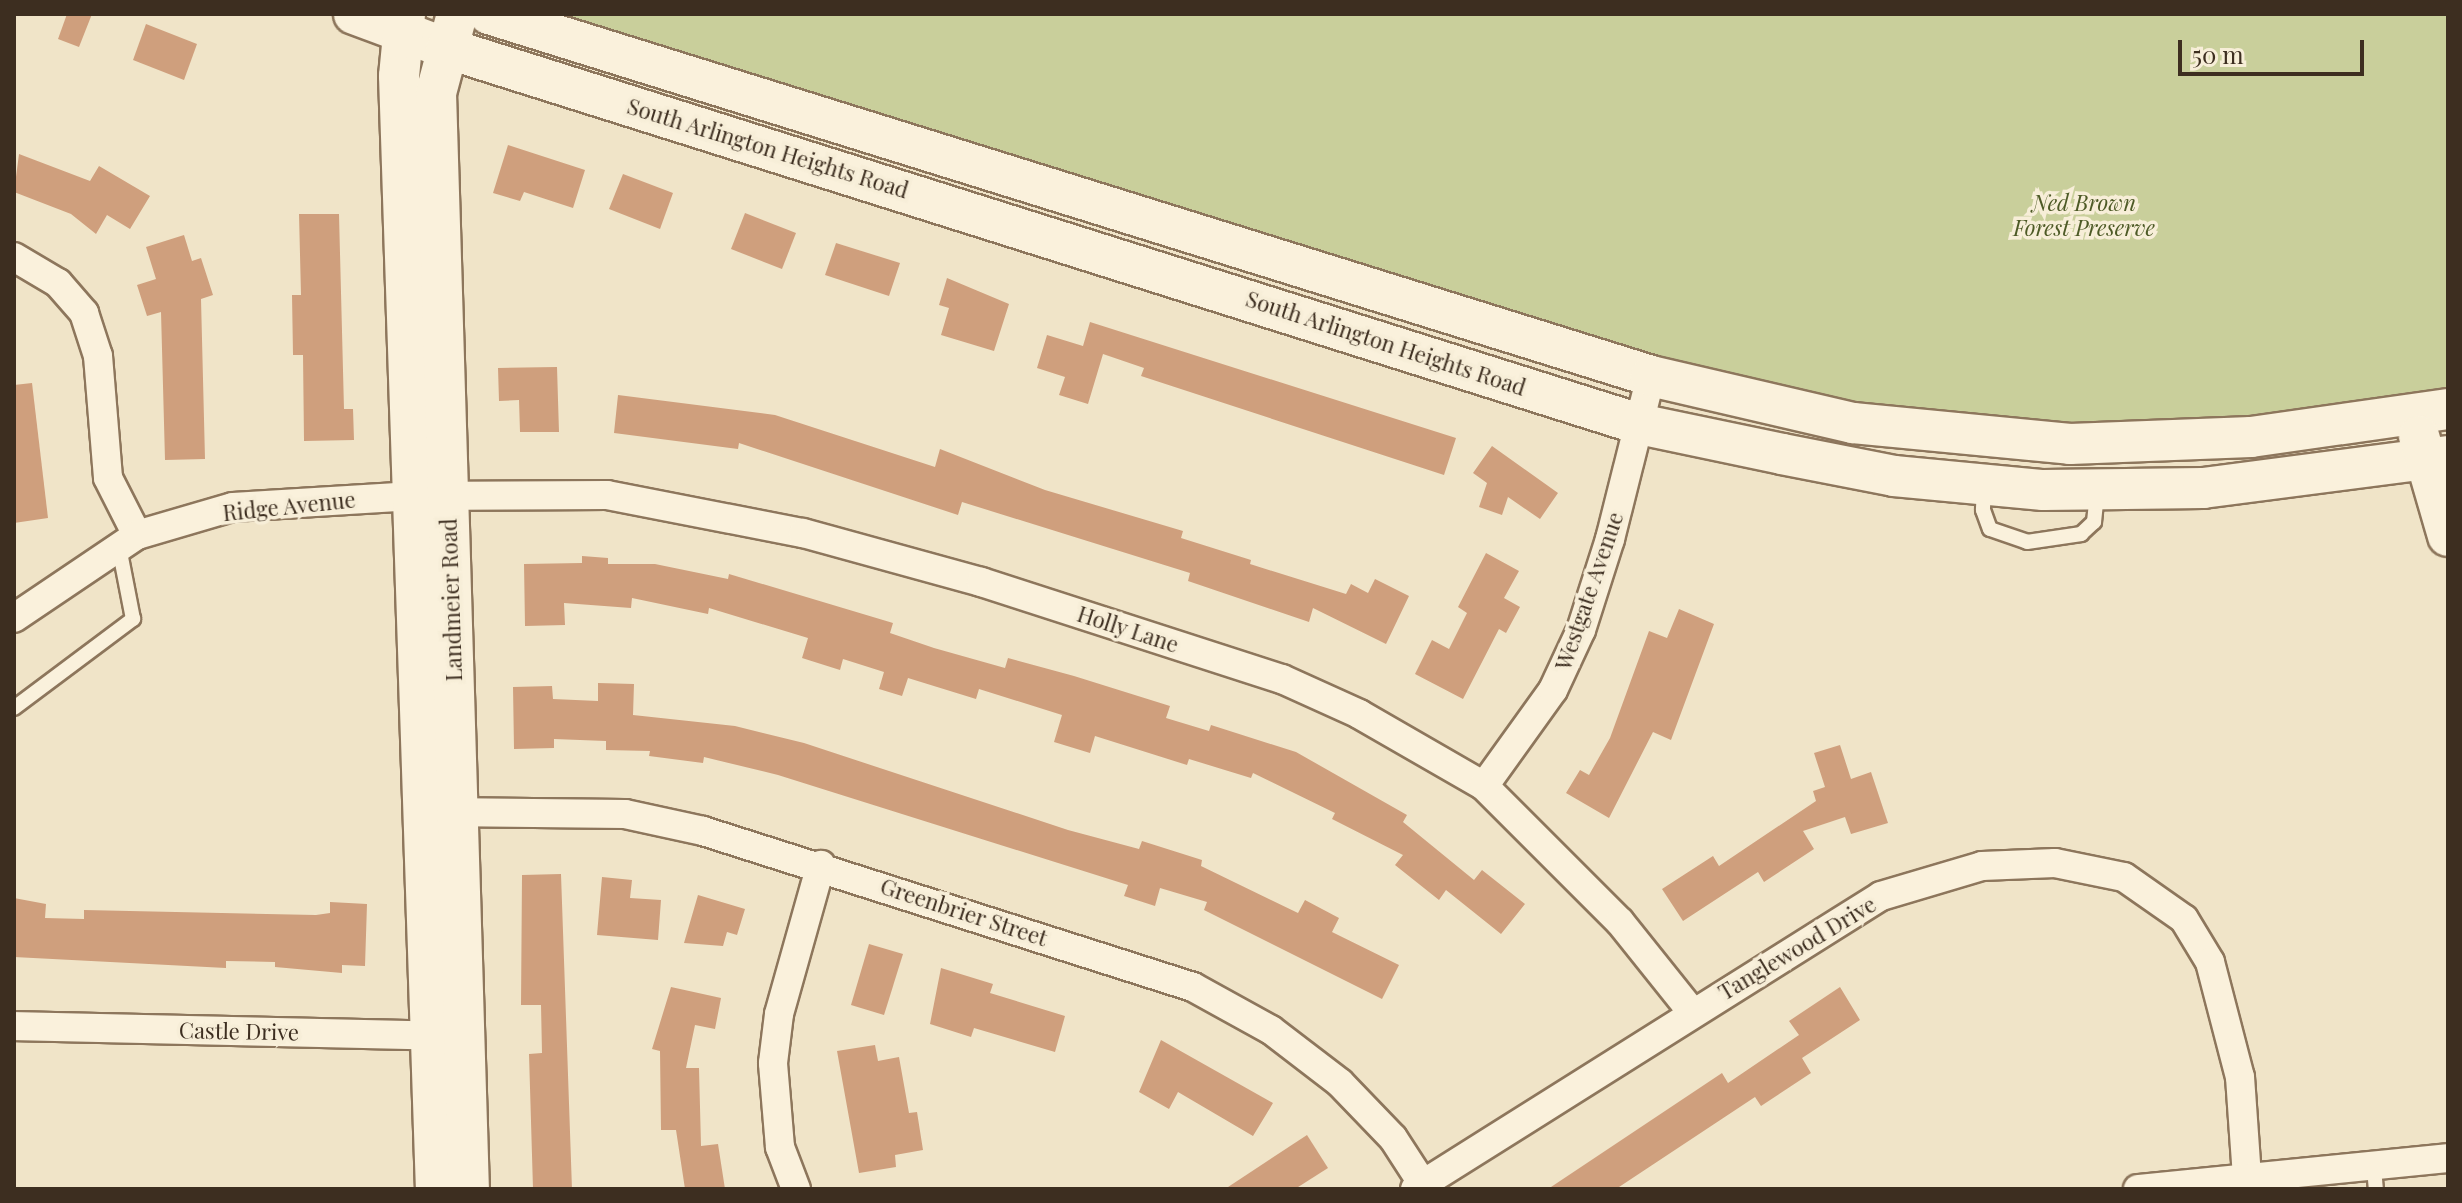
<!DOCTYPE html>
<html>
<head>
<meta charset="utf-8">
<style>
  body { margin:0 }
  #map { position:relative; width:2462px; height:1203px; overflow:hidden; background:#f0e4c8; font-family:"Playfair Display",serif }
  div>[style] { position:absolute }
  .green>* { inset:0; background:#c9cf9b }
  .building>* { inset:0; background:#cf9f7d }
  .roads { filter:drop-shadow(2px 0 #8d765c) drop-shadow(-2px 0 #8d765c) drop-shadow(0 2px #8d765c) drop-shadow(0 -2px #8d765c) }
  .lane>* { height:14px; margin:-7px; padding:0 7px; transform-origin:7px; border-radius:7px; background:#faf1dc }
  .street>* { height:28px; margin:-14px; padding:0 14px; transform-origin:14px; border-radius:14px; background:#faf1dc }
  .secondary>* { height:40px; margin:-20px; padding:0 20px; transform-origin:20px; border-radius:20px; background:#faf1dc }
  span { translate:-50% -50%; white-space:nowrap; text-align:center; line-height:1.15; -webkit-text-stroke:7px #f7eed8; paint-order:stroke }
  .street-label { font-size:22px; color:#3d2e20 }
  .park-label { font-size:22px; color:#4d5a26; font-style:italic }
  .frame { position:absolute; inset:0; border:16px solid #3d2e20; pointer-events:none }
  .scale { position:absolute; left:2178px; top:40px; width:186px; height:36px; box-sizing:border-box; border:4px solid #3d2e20; border-top:0; padding-left:10px; font-size:24px; line-height:28px; white-space:nowrap; color:#3d2e20; -webkit-text-stroke:6px #f7eed8; paint-order:stroke }
</style>
</head>
<body>
<div id="map">
  <div class="green">
    <i style="clip-path:polygon(489px 14px,2448px 14px,2448px 409px,2243px 437px,1868px 424px)"></i>
  </div>
  <div class="building">
    <i style="clip-path:polygon(67px 14px,92px 14px,79px 47px,58px 39px)"></i>
    <i style="clip-path:polygon(146px 24px,197px 44px,184px 80px,133px 60px)"></i>
    <i style="clip-path:polygon(508px 145px,585px 170px,573px 208px,524px 192px,520px 201px,493px 193px)"></i>
    <i style="clip-path:polygon(19px 154px,90px 181px,99px 166px,150px 196px,130px 229px,107px 215px,96px 234px,71px 214px,14px 192px)"></i>
    <i style="clip-path:polygon(623px 174px,673px 193px,660px 229px,609px 209px)"></i>
    <i style="clip-path:polygon(745px 213px,796px 233px,782px 269px,731px 249px)"></i>
    <i style="clip-path:polygon(299px 214px,339px 214px,344px 409px,353px 409px,354px 440px,304px 441px,303px 355px,293px 355px,292px 295px,301px 295px)"></i>
    <i style="clip-path:polygon(184px 235px,192px 261px,201px 258px,213px 295px,201px 299px,205px 459px,165px 460px,161px 312px,147px 316px,137px 285px,156px 279px,146px 247px)"></i>
    <i style="clip-path:polygon(836px 243px,900px 263px,889px 296px,825px 275px)"></i>
    <i style="clip-path:polygon(947px 278px,1009px 304px,994px 351px,941px 335px,949px 308px,939px 305px)"></i>
    <i style="clip-path:polygon(1090px 322px,1456px 438px,1444px 475px,1141px 376px,1144px 368px,1103px 354px,1088px 404px,1059px 395px,1065px 377px,1037px 368px,1047px 335px,1083px 346px)"></i>
    <i style="clip-path:polygon(557px 367px,559px 432px,520px 432px,519px 400px,499px 401px,498px 368px)"></i>
    <i style="clip-path:polygon(32px 383px,48px 518px,14px 523px,14px 385px)"></i>
    <i style="clip-path:polygon(618px 395px,775px 415px,935px 467px,940px 449px,1045px 490px,1183px 531px,1181px 538px,1251px 560px,1250px 564px,1346px 594px,1351px 584px,1368px 593px,1375px 579px,1409px 596px,1386px 644px,1313px 608px,1309px 622px,1188px 581px,1190px 573px,962px 502px,958px 515px,739px 443px,738px 449px,614px 433px)"></i>
    <i style="clip-path:polygon(1492px 446px,1558px 493px,1540px 519px,1508px 497px,1502px 515px,1479px 507px,1487px 483px,1473px 473px)"></i>
    <i style="clip-path:polygon(1486px 553px,1519px 571px,1504px 598px,1520px 607px,1506px 633px,1499px 629px,1463px 699px,1415px 674px,1432px 640px,1449px 649px,1467px 613px,1458px 607px)"></i>
    <i style="clip-path:polygon(582px 556px,608px 558px,608px 564px,655px 564px,728px 579px,729px 574px,893px 623px,890px 633px,934px 648px,1005px 668px,1008px 658px,1074px 676px,1170px 706px,1166px 718px,1209px 731px,1211px 725px,1296px 752px,1407px 815px,1403px 822px,1474px 880px,1482px 870px,1525px 904px,1501px 934px,1446px 890px,1439px 900px,1395px 865px,1403px 855px,1332px 819px,1335px 813px,1253px 773px,1251px 778px,1189px 759px,1187px 765px,1095px 736px,1090px 753px,1054px 742px,1062px 715px,979px 689px,976px 699px,908px 678px,902px 696px,879px 689px,884px 672px,843px 659px,840px 670px,802px 658px,808px 638px,709px 608px,708px 614px,632px 598px,631px 608px,564px 603px,565px 625px,525px 626px,524px 564px,582px 563px)"></i>
    <i style="clip-path:polygon(1679px 609px,1714px 624px,1671px 740px,1653px 732px,1609px 818px,1566px 793px,1580px 770px,1589px 775px,1610px 738px,1649px 631px,1667px 638px)"></i>
    <i style="clip-path:polygon(598px 683px,634px 684px,633px 715px,735px 726px,804px 743px,1068px 830px,1139px 849px,1142px 841px,1202px 860px,1201px 866px,1298px 913px,1305px 900px,1339px 918px,1332px 932px,1399px 965px,1382px 999px,1204px 910px,1207px 902px,1160px 888px,1155px 906px,1124px 896px,1128px 885px,778px 775px,704px 757px,703px 763px,649px 756px,650px 751px,606px 750px,606px 741px,554px 739px,554px 748px,514px 749px,513px 687px,552px 686px,553px 699px,598px 701px)"></i>
    <i style="clip-path:polygon(1840px 745px,1851px 779px,1871px 772px,1888px 823px,1851px 834px,1845px 817px,1803px 831px,1814px 849px,1764px 882px,1758px 872px,1683px 921px,1662px 889px,1713px 856px,1719px 866px,1816px 801px,1813px 791px,1825px 787px,1814px 753px)"></i>
    <i style="clip-path:polygon(561px 874px,572px 1189px,533px 1189px,529px 1054px,542px 1053px,541px 1005px,521px 1005px,522px 875px)"></i>
    <i style="clip-path:polygon(602px 877px,632px 880px,630px 898px,661px 900px,658px 940px,597px 935px)"></i>
    <i style="clip-path:polygon(698px 895px,745px 909px,737px 935px,727px 932px,723px 946px,684px 943px)"></i>
    <i style="clip-path:polygon(14px 898px,46px 904px,45px 918px,84px 919px,84px 910px,316px 915px,330px 913px,330px 902px,367px 904px,365px 966px,342px 965px,342px 973px,275px 967px,275px 962px,226px 961px,226px 968px,14px 957px)"></i>
    <i style="clip-path:polygon(869px 944px,903px 954px,884px 1015px,851px 1005px)"></i>
    <i style="clip-path:polygon(941px 968px,993px 984px,990px 993px,1065px 1016px,1055px 1052px,974px 1028px,971px 1037px,930px 1024px)"></i>
    <i style="clip-path:polygon(671px 987px,721px 998px,715px 1029px,695px 1025px,686px 1068px,699px 1068px,701px 1146px,718px 1144px,725px 1189px,685px 1189px,676px 1130px,661px 1130px,660px 1051px,652px 1049px)"></i>
    <i style="clip-path:polygon(1840px 987px,1860px 1020px,1802px 1058px,1811px 1073px,1761px 1106px,1755px 1097px,1616px 1189px,1548px 1189px,1722px 1073px,1728px 1083px,1799px 1035px,1789px 1021px)"></i>
    <i style="clip-path:polygon(1161px 1040px,1273px 1103px,1253px 1136px,1178px 1092px,1169px 1109px,1139px 1092px)"></i>
    <i style="clip-path:polygon(875px 1045px,878px 1061px,899px 1057px,909px 1113px,917px 1112px,923px 1150px,895px 1155px,896px 1167px,859px 1173px,837px 1051px)"></i>
    <i style="clip-path:polygon(1307px 1135px,1328px 1168px,1295px 1189px,1225px 1189px)"></i>
  </div>
  <div class="roads">
    <div class="lane">
      <i style="left:1984px;top:489px;width:21px;rotate:93deg"></i>
      <i style="left:1983px;top:510px;width:20px;rotate:70deg"></i>
      <i style="left:1990px;top:529px;width:39px;rotate:19deg"></i>
      <i style="left:2027px;top:542px;width:55px;rotate:-8.4deg"></i>
      <i style="left:2081px;top:534px;width:18px;rotate:-43deg"></i>
      <i style="left:2094px;top:522px;width:30px;rotate:-84deg"></i>
      <i style="left:14px;top:708px;width:149px;rotate:-36.8deg"></i>
      <i style="left:133px;top:619px;width:73px;rotate:-101deg"></i>
      <i style="left:2374px;top:1168px;width:21px;rotate:85deg"></i>
    </div>
    <div class="street">
      <i style="left:14px;top:257px;width:51px;rotate:30.6deg"></i>
      <i style="left:58px;top:283px;width:40px;rotate:49deg"></i>
      <i style="left:84px;top:313px;width:45px;rotate:72deg"></i>
      <i style="left:98px;top:356px;width:122px;rotate:85.3deg"></i>
      <i style="left:108px;top:478px;width:64px;rotate:63deg"></i>
      <i style="left:14px;top:618px;width:148px;rotate:-34deg"></i>
      <i style="left:137px;top:535px;width:100px;rotate:-16.3deg"></i>
      <i style="left:233px;top:507px;width:181px;rotate:-3.5deg"></i>
      <i style="left:414px;top:496px;width:193px;rotate:-0.3deg"></i>
      <i style="left:607px;top:495px;width:200px;rotate:11deg"></i>
      <i style="left:803px;top:533px;width:185px;rotate:15.4deg"></i>
      <i style="left:981px;top:582px;width:316px;rotate:17.9deg"></i>
      <i style="left:1282px;top:679px;width:85px;rotate:24.4deg"></i>
      <i style="left:1359px;top:714px;width:144px;rotate:29.9deg"></i>
      <i style="left:1484px;top:786px;width:192px;rotate:45deg"></i>
      <i style="left:1620px;top:922px;width:115px;rotate:51.3deg"></i>
      <i style="left:1484px;top:786px;width:118px;rotate:-54.3deg"></i>
      <i style="left:1553px;top:690px;width:66px;rotate:-65deg"></i>
      <i style="left:1581px;top:630px;width:96px;rotate:-72.3deg"></i>
      <i style="left:1610px;top:539px;width:168px;rotate:-75.9deg"></i>
      <i style="left:442px;top:812px;width:183px;rotate:0.6deg"></i>
      <i style="left:625px;top:814px;width:80px;rotate:12.3deg"></i>
      <i style="left:703px;top:831px;width:514px;rotate:17.66deg"></i>
      <i style="left:1193px;top:987px;width:89px;rotate:28.9deg"></i>
      <i style="left:1271px;top:1030px;width:87px;rotate:37.5deg"></i>
      <i style="left:1340px;top:1083px;width:76px;rotate:46.1deg"></i>
      <i style="left:1393px;top:1138px;width:61px;rotate:57.1deg"></i>
      <i style="left:14px;top:1026px;width:435px;rotate:1.3deg"></i>
      <i style="left:796px;top:1189px;width:45px;rotate:-110.9deg"></i>
      <i style="left:780px;top:1147px;width:84px;rotate:-94.8deg"></i>
      <i style="left:773px;top:1063px;width:49px;rotate:-83deg"></i>
      <i style="left:779px;top:1014px;width:155px;rotate:-74.3deg"></i>
      <i style="left:1415px;top:1189px;width:550px;rotate:-32.16deg"></i>
      <i style="left:1881px;top:896px;width:105px;rotate:-16.5deg"></i>
      <i style="left:1982px;top:866px;width:73px;rotate:-2.4deg"></i>
      <i style="left:2055px;top:863px;width:70px;rotate:11.5deg"></i>
      <i style="left:2124px;top:877px;width:73px;rotate:35deg"></i>
      <i style="left:2184px;top:919px;width:50px;rotate:58.8deg"></i>
      <i style="left:2210px;top:962px;width:119px;rotate:75.4deg"></i>
      <i style="left:2240px;top:1077px;width:101px;rotate:86deg"></i>
      <i style="left:2138px;top:1189px;width:312px;rotate:-5.7deg"></i>
    </div>
    <div class="secondary">
      <i style="left:354px;top:14px;width:98px;rotate:20.3deg"></i>
      <i style="left:446px;top:48px;width:1251px;rotate:17.49deg"></i>
      <i style="left:1639px;top:424px;width:146px;rotate:11.8deg"></i>
      <i style="left:1782px;top:454px;width:114px;rotate:11.1deg"></i>
      <i style="left:1894px;top:476px;width:150px;rotate:5.4deg"></i>
      <i style="left:2043px;top:490px;width:160px;rotate:-0.7deg"></i>
      <i style="left:2203px;top:488px;width:247px;rotate:-7.4deg"></i>
      <i style="left:405px;top:14px;width:62px;rotate:95.5deg"></i>
      <i style="left:399px;top:76px;width:1114px;rotate:88.1deg"></i>
      <i style="left:457px;top:14px;width:82px;rotate:104.9deg"></i>
      <i style="left:436px;top:93px;width:1096px;rotate:88.28deg"></i>
      <i style="left:489px;top:14px;width:1217px;rotate:17.3deg"></i>
      <i style="left:1651px;top:376px;width:207px;rotate:13.1deg"></i>
      <i style="left:1853px;top:423px;width:218px;rotate:5.5deg"></i>
      <i style="left:2070px;top:444px;width:181px;rotate:-2.2deg"></i>
      <i style="left:2251px;top:437px;width:199px;rotate:-8.1deg"></i>
      <i style="left:2419px;top:436px;width:104px;rotate:73.8deg"></i>
    </div>
  </div>
  <div class="street-label">
    <span style="left:768px;top:148px;rotate:17deg">South Arlington Heights Road</span>
    <span style="left:1386px;top:343px;rotate:18deg">South Arlington Heights Road</span>
    <span style="left:289px;top:506px;rotate:-6deg">Ridge Avenue</span>
    <span style="left:1589px;top:591px;rotate:-71deg">Westgate Avenue</span>
    <span style="left:451px;top:600px;rotate:-92deg">Landmeier Road</span>
    <span style="left:1128px;top:629px;rotate:18deg">Holly Lane</span>
    <span style="left:964px;top:912px;rotate:18deg">Greenbrier Street</span>
    <span style="left:1797px;top:948px;rotate:-31deg">Tanglewood Drive</span>
    <span style="left:239px;top:1031px;rotate:1deg">Castle Drive</span>
  </div>
  <div class="park-label">
    <span style="left:2084px;top:215px">Ned Brown<br>Forest Preserve</span>
  </div>
  <div class="frame"></div>
  <div class="scale">50 m</div>
</div>
</body>
</html>
